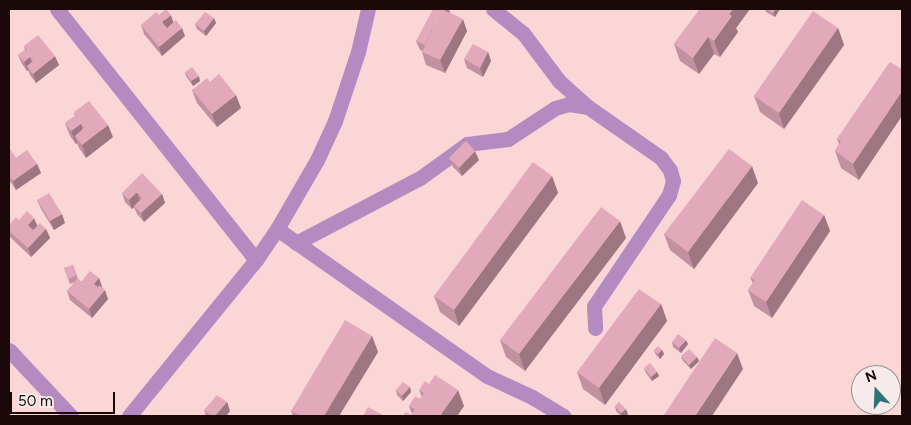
<!DOCTYPE html>
<html>
<head>
<meta charset="utf-8">
<style>
  body { margin:0 }
  #map { position:relative; width:911px; height:425px; overflow:hidden; background:#fbd6d6; font-family:Figtree,sans-serif }
  div>[style] { position:absolute }
  .street>* { height:15px; margin:-7.5px; padding:0 7.5px; transform-origin:7.5px; border-radius:7.5px; background:#b48bc0 }
  .wall>* { inset:0; background:#c291a0 }
  .shaded-wall>* { inset:0; background:#9e7682 }
  .building>* { inset:0; background:#e1a9ba }
  span { translate:-50% -50%; white-space:nowrap; text-align:center; line-height:1.15; -webkit-text-stroke:4px #f7eaea; paint-order:stroke }
  .frame { position:absolute; inset:0; border:10px solid #1b0809; pointer-events:none }
  .north { position:absolute; left:851px; top:365px; width:50px; height:50px; box-sizing:border-box; background:#f7eaea; border:1px solid #9f9090; border-radius:50%; rotate:340deg; font-size:14px; font-weight:700; line-height:20px; text-align:center; color:#1b0809 }
  .north::after { content:''; display:block; margin:auto; width:18px; height:22px; background:#2a7477; clip-path:polygon(50% 0,100% 100%,50% 72%,0 100%) }
  .scale { position:absolute; left:10px; top:392px; width:105px; height:22px; box-sizing:border-box; border:2px solid #1b0809; border-top:0; padding-left:6px; font-size:15px; line-height:18px; white-space:nowrap; color:#1b0809; -webkit-text-stroke:4px #f7eaea; paint-order:stroke }
</style>
</head>
<body>
<div id="map">
  <div class="street">
    <i style="left:57px;top:9px;width:320px;rotate:51.6deg"></i>
    <i style="left:493px;top:9px;width:38px;rotate:39deg"></i>
    <i style="left:523px;top:33px;width:60px;rotate:53.1deg"></i>
    <i style="left:559px;top:81px;width:39px;rotate:42deg"></i>
    <i style="left:588px;top:107px;width:89px;rotate:34.9deg"></i>
    <i style="left:661px;top:158px;width:15px;rotate:53deg"></i>
    <i style="left:670px;top:170px;width:11px;rotate:75deg"></i>
    <i style="left:673px;top:181px;width:15px;rotate:106deg"></i>
    <i style="left:669px;top:195px;width:134px;rotate:124deg"></i>
    <i style="left:594px;top:306px;width:22px;rotate:87deg"></i>
    <i style="left:277px;top:229px;width:256px;rotate:35deg"></i>
    <i style="left:487px;top:376px;width:50px;rotate:25deg"></i>
    <i style="left:532px;top:397px;width:37px;rotate:31deg"></i>
    <i style="left:296px;top:243px;width:140px;rotate:-27.7deg"></i>
    <i style="left:420px;top:178px;width:58px;rotate:-35.9deg"></i>
    <i style="left:467px;top:144px;width:41px;rotate:-7deg"></i>
    <i style="left:508px;top:139px;width:56px;rotate:-33.4deg"></i>
    <i style="left:555px;top:108px;width:15px;rotate:-16deg"></i>
    <i style="left:569px;top:104px;width:18px;rotate:9deg"></i>
    <i style="left:9px;top:350px;width:91px;rotate:46.8deg"></i>
    <i style="left:129px;top:416px;width:201px;rotate:-50.9deg"></i>
    <i style="left:256px;top:260px;width:37px;rotate:-56deg"></i>
    <i style="left:277px;top:229px;width:80px;rotate:-59.9deg"></i>
    <i style="left:317px;top:160px;width:43px;rotate:-65.2deg"></i>
    <i style="left:335px;top:121px;width:73px;rotate:-71.6deg"></i>
    <i style="left:358px;top:52px;width:44px;rotate:-76.9deg"></i>
  </div>
  <div class="wall">
    <i style="clip-path:polygon(700px 9px,750px 9px,736px 28px,738px 32px,720px 57px,714px 54px,699px 74px,680px 61px,674px 44px)"></i>
    <i style="clip-path:polygon(765px 9px,780px 9px,775px 17px,766px 12px)"></i>
    <i style="clip-path:polygon(450px 13px,467px 31px,445px 73px,426px 65px,422px 52px,422px 51px,420px 50px,416px 41px)"></i>
    <i style="clip-path:polygon(159px 15px,185px 36px,162px 56px,144px 34px,141px 25px)"></i>
    <i style="clip-path:polygon(214px 18px,216px 23px,206px 36px,197px 29px,195px 24px)"></i>
    <i style="clip-path:polygon(838px 28px,844px 45px,784px 129px,760px 112px,754px 96px)"></i>
    <i style="clip-path:polygon(24px 46px,59px 65px,36px 83px,30px 75px,28px 70px,27px 71px,22px 64px,18px 55px,25px 50px)"></i>
    <i style="clip-path:polygon(488px 52px,491px 61px,483px 77px,467px 68px,464px 59px)"></i>
    <i style="clip-path:polygon(890px 62px,859px 180px,841px 168px,835px 151px,839px 144px,837px 139px)"></i>
    <i style="clip-path:polygon(185px 72px,200px 81px,193px 86px,186px 76px)"></i>
    <i style="clip-path:polygon(210px 82px,241px 108px,217px 127px,197px 103px,192px 90px)"></i>
    <i style="clip-path:polygon(74px 112px,113px 137px,86px 158px,79px 148px,77px 143px,76px 144px,70px 136px,65px 123px,75px 116px)"></i>
    <i style="clip-path:polygon(9px 149px,16px 158px,37px 164px,41px 173px,16px 190px,9px 180px)"></i>
    <i style="clip-path:polygon(449px 158px,479px 160px,462px 176px,453px 167px)"></i>
    <i style="clip-path:polygon(552px 176px,558px 193px,459px 326px,440px 312px,434px 296px)"></i>
    <i style="clip-path:polygon(758px 183px,694px 269px,670px 250px,664px 234px)"></i>
    <i style="clip-path:polygon(122px 193px,162px 194px,165px 203px,144px 222px,137px 214px,134px 207px,132px 209px,125px 202px)"></i>
    <i style="clip-path:polygon(37px 200px,65px 223px,54px 230px,41px 209px)"></i>
    <i style="clip-path:polygon(824px 215px,830px 231px,772px 318px,754px 306px,748px 290px,753px 283px,750px 278px)"></i>
    <i style="clip-path:polygon(19px 220px,46px 229px,50px 238px,31px 257px,9px 236px,9px 225px)"></i>
    <i style="clip-path:polygon(626px 238px,525px 371px,506px 357px,500px 340px)"></i>
    <i style="clip-path:polygon(73px 265px,78px 279px,81px 282px,99px 278px,102px 287px,108px 299px,92px 318px,70px 300px,67px 291px,75px 282px,70px 284px,64px 268px)"></i>
    <i style="clip-path:polygon(661px 304px,667px 321px,605px 405px,583px 389px,577px 372px)"></i>
    <i style="clip-path:polygon(372px 336px,378px 352px,339px 416px,293px 416px,291px 411px)"></i>
    <i style="clip-path:polygon(672px 342px,688px 344px,681px 353px,673px 347px)"></i>
    <i style="clip-path:polygon(654px 350px,662px 350px,664px 354px,660px 359px,656px 355px)"></i>
    <i style="clip-path:polygon(681px 357px,697px 357px,699px 361px,691px 369px,683px 361px)"></i>
    <i style="clip-path:polygon(644px 368px,657px 372px,659px 376px,652px 381px,646px 373px)"></i>
    <i style="clip-path:polygon(410px 387px,411px 392px,403px 401px,397px 395px,396px 390px)"></i>
    <i style="clip-path:polygon(419px 390px,464px 406px,457px 416px,403px 416px,411px 415px,412px 414px,409px 406px,420px 399px,422px 397px)"></i>
    <i style="clip-path:polygon(227px 402px,230px 411px,226px 416px,206px 416px,204px 410px)"></i>
    <i style="clip-path:polygon(615px 406px,628px 414px,625px 416px,621px 416px,616px 411px)"></i>
  </div>
  <div class="shaded-wall">
    <i style="clip-path:polygon(445px 9px,449px 9px,450px 13px,429px 54px)"></i>
    <i style="clip-path:polygon(733px 9px,750px 9px,736px 28px,738px 32px,720px 57px,714px 41px)"></i>
    <i style="clip-path:polygon(775px 9px,780px 9px,775px 17px,773px 13px)"></i>
    <i style="clip-path:polygon(171px 15px,174px 24px,165px 31px,162px 22px)"></i>
    <i style="clip-path:polygon(214px 18px,216px 23px,206px 36px,204px 31px)"></i>
    <i style="clip-path:polygon(463px 19px,467px 31px,445px 73px,440px 60px)"></i>
    <i style="clip-path:polygon(182px 28px,185px 36px,162px 56px,159px 47px)"></i>
    <i style="clip-path:polygon(838px 28px,844px 45px,784px 129px,779px 113px)"></i>
    <i style="clip-path:polygon(708px 37px,714px 54px,699px 74px,693px 58px)"></i>
    <i style="clip-path:polygon(488px 52px,491px 61px,483px 77px,480px 68px)"></i>
    <i style="clip-path:polygon(55px 56px,59px 65px,36px 83px,33px 74px)"></i>
    <i style="clip-path:polygon(30px 57px,33px 66px,27px 66px,28px 70px,27px 71px,24px 62px)"></i>
    <i style="clip-path:polygon(199px 76px,200px 81px,193px 86px,191px 81px)"></i>
    <i style="clip-path:polygon(902px 91px,902px 116px,859px 180px,853px 164px)"></i>
    <i style="clip-path:polygon(236px 95px,241px 108px,217px 127px,212px 114px)"></i>
    <i style="clip-path:polygon(81px 124px,85px 137px,75px 136px,77px 143px,76px 144px,71px 131px)"></i>
    <i style="clip-path:polygon(108px 125px,113px 137px,86px 158px,82px 145px)"></i>
    <i style="clip-path:polygon(475px 151px,479px 160px,462px 176px,459px 168px)"></i>
    <i style="clip-path:polygon(37px 164px,41px 173px,16px 190px,13px 181px)"></i>
    <i style="clip-path:polygon(752px 166px,758px 183px,694px 269px,688px 252px)"></i>
    <i style="clip-path:polygon(552px 176px,558px 193px,459px 326px,454px 310px)"></i>
    <i style="clip-path:polygon(137px 192px,140px 201px,132px 209px,129px 200px)"></i>
    <i style="clip-path:polygon(162px 194px,165px 203px,144px 222px,141px 213px)"></i>
    <i style="clip-path:polygon(62px 214px,65px 223px,54px 230px,50px 221px)"></i>
    <i style="clip-path:polygon(824px 215px,830px 231px,772px 318px,766px 302px)"></i>
    <i style="clip-path:polygon(34px 218px,38px 227px,31px 234px,28px 225px)"></i>
    <i style="clip-path:polygon(620px 221px,626px 238px,525px 371px,519px 354px)"></i>
    <i style="clip-path:polygon(46px 229px,50px 238px,31px 257px,28px 248px)"></i>
    <i style="clip-path:polygon(99px 278px,102px 287px,97px 293px,94px 284px)"></i>
    <i style="clip-path:polygon(105px 290px,108px 299px,92px 318px,89px 309px)"></i>
    <i style="clip-path:polygon(661px 304px,667px 321px,605px 405px,599px 388px)"></i>
    <i style="clip-path:polygon(372px 336px,378px 352px,339px 416px,324px 416px)"></i>
    <i style="clip-path:polygon(686px 340px,688px 344px,681px 353px,679px 348px)"></i>
    <i style="clip-path:polygon(662px 350px,664px 354px,660px 359px,658px 354px)"></i>
    <i style="clip-path:polygon(737px 353px,743px 369px,712px 416px,695px 416px)"></i>
    <i style="clip-path:polygon(697px 357px,699px 361px,691px 369px,689px 365px)"></i>
    <i style="clip-path:polygon(657px 372px,659px 376px,652px 381px,651px 377px)"></i>
    <i style="clip-path:polygon(410px 387px,411px 392px,403px 401px,402px 396px)"></i>
    <i style="clip-path:polygon(458px 390px,464px 406px,457px 416px,440px 416px)"></i>
    <i style="clip-path:polygon(227px 402px,230px 411px,226px 416px,215px 416px)"></i>
    <i style="clip-path:polygon(626px 409px,628px 414px,625px 416px,622px 416px,621px 413px)"></i>
  </div>
  <div class="building">
    <i style="clip-path:polygon(166px 9px,171px 15px,162px 22px,167px 28px,176px 20px,182px 28px,159px 47px,141px 25px,156px 12px,159px 15px)"></i>
    <i style="clip-path:polygon(433px 9px,445px 9px,444px 10px,442px 9px,425px 45px,416px 41px)"></i>
    <i style="clip-path:polygon(442px 9px,463px 19px,440px 60px,422px 52px)"></i>
    <i style="clip-path:polygon(700px 9px,733px 9px,729px 14px,732px 16px,714px 41px,708px 37px,693px 58px,674px 44px)"></i>
    <i style="clip-path:polygon(767px 9px,775px 9px,773px 13px)"></i>
    <i style="clip-path:polygon(813px 11px,838px 28px,779px 113px,754px 96px)"></i>
    <i style="clip-path:polygon(205px 12px,214px 18px,204px 31px,195px 24px)"></i>
    <i style="clip-path:polygon(38px 35px,55px 56px,33px 74px,27px 66px,33px 61px,30px 57px,24px 62px,18px 55px,27px 49px,24px 46px)"></i>
    <i style="clip-path:polygon(473px 44px,488px 52px,480px 68px,464px 59px)"></i>
    <i style="clip-path:polygon(890px 62px,902px 69px,902px 91px,853px 164px,835px 151px,841px 141px,837px 139px)"></i>
    <i style="clip-path:polygon(192px 67px,199px 76px,191px 81px,185px 72px)"></i>
    <i style="clip-path:polygon(219px 74px,236px 95px,212px 114px,192px 90px,207px 78px,210px 82px)"></i>
    <i style="clip-path:polygon(89px 101px,108px 125px,82px 145px,75px 136px,84px 128px,81px 124px,71px 131px,65px 123px,76px 115px,74px 112px)"></i>
    <i style="clip-path:polygon(466px 141px,475px 151px,459px 168px,449px 158px)"></i>
    <i style="clip-path:polygon(9px 149px,10px 149px,16px 158px,27px 150px,37px 164px,13px 181px,9px 176px)"></i>
    <i style="clip-path:polygon(729px 149px,752px 166px,688px 252px,664px 234px)"></i>
    <i style="clip-path:polygon(533px 162px,552px 176px,454px 310px,434px 296px)"></i>
    <i style="clip-path:polygon(142px 173px,162px 194px,141px 213px,134px 206px,142px 198px,137px 192px,129px 200px,122px 193px)"></i>
    <i style="clip-path:polygon(49px 193px,62px 214px,50px 221px,37px 200px)"></i>
    <i style="clip-path:polygon(802px 200px,824px 215px,766px 302px,748px 290px,755px 280px,750px 278px)"></i>
    <i style="clip-path:polygon(601px 207px,620px 221px,519px 354px,500px 340px)"></i>
    <i style="clip-path:polygon(27px 211px,34px 218px,28px 225px,33px 230px,40px 223px,46px 229px,28px 248px,9px 231px,9px 225px,16px 217px,19px 220px)"></i>
    <i style="clip-path:polygon(73px 265px,77px 275px,68px 279px,64px 268px)"></i>
    <i style="clip-path:polygon(90px 271px,99px 278px,94px 284px,98px 287px,99px 285px,105px 290px,89px 309px,67px 291px,78px 278px,81px 282px)"></i>
    <i style="clip-path:polygon(639px 289px,661px 304px,599px 388px,577px 372px)"></i>
    <i style="clip-path:polygon(345px 320px,372px 336px,324px 416px,301px 416px,291px 411px)"></i>
    <i style="clip-path:polygon(678px 334px,686px 340px,679px 348px,672px 342px)"></i>
    <i style="clip-path:polygon(715px 338px,737px 353px,695px 416px,666px 416px,664px 415px)"></i>
    <i style="clip-path:polygon(658px 346px,662px 350px,658px 354px,654px 350px)"></i>
    <i style="clip-path:polygon(689px 349px,697px 357px,689px 365px,681px 356px)"></i>
    <i style="clip-path:polygon(650px 363px,657px 372px,651px 377px,644px 368px)"></i>
    <i style="clip-path:polygon(435px 375px,458px 390px,440px 416px,403px 416px,406px 412px,411px 415px,415px 409px,409px 406px,415px 396px,420px 399px,424px 393px,419px 390px,425px 381px,429px 384px)"></i>
    <i style="clip-path:polygon(403px 382px,410px 387px,402px 396px,396px 390px)"></i>
    <i style="clip-path:polygon(217px 395px,227px 402px,215px 416px,211px 416px,204px 410px)"></i>
    <i style="clip-path:polygon(619px 402px,626px 409px,621px 413px,615px 406px)"></i>
    <i style="clip-path:polygon(368px 407px,385px 416px,363px 416px)"></i>
  </div>
  <div class="frame"></div>
  <div class="north">N</div>
  <div class="scale">50 m</div>
</div>
</body>
</html>
